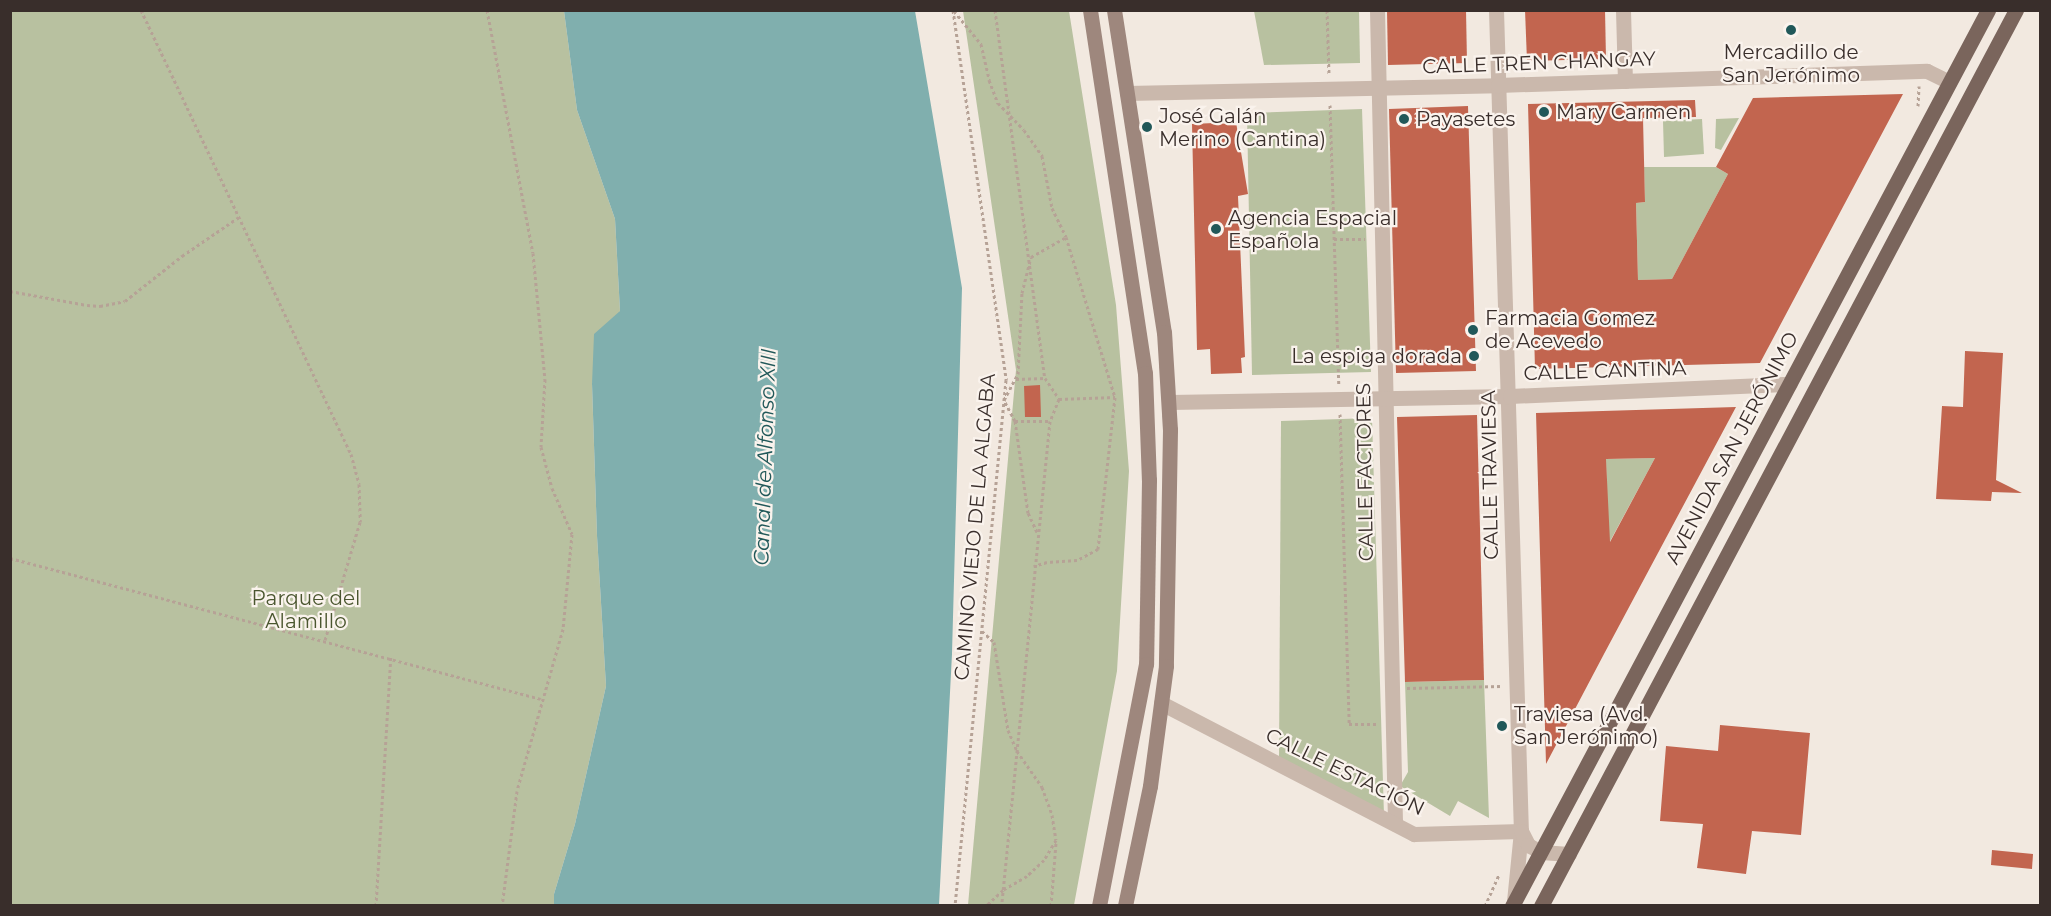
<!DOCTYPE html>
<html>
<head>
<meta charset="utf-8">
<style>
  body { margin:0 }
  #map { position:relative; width:2051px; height:916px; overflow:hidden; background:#f2e9e0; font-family:Montserrat,sans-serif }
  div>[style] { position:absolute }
  .green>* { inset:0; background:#b8c1a0 }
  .water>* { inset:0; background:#80afae }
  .building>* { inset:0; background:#c2654f }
  .path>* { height:3px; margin-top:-1.5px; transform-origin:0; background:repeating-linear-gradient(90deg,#b6a296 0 3px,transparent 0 6px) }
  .street>* { height:15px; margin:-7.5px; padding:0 7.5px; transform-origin:7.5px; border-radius:7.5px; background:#cab8ac }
  .secondary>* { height:15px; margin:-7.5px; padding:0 7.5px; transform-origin:7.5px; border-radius:7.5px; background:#9e877d }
  .primary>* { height:15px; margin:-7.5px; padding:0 7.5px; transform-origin:7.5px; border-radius:7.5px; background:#7a655c }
  .dots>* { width:16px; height:16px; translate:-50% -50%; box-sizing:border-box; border:3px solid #faf3ed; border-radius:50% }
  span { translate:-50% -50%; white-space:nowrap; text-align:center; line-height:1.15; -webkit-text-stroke:4.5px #faf3ed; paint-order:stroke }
  .poi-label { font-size:20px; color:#392e2b }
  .left { translate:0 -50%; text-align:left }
  .right { translate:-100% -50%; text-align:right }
  .street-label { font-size:20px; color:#392e2b }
  .park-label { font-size:20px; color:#4a562f }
  .water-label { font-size:21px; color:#215859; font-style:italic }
  .frame { position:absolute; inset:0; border:12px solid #392e2b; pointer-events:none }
</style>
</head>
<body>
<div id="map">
  <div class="green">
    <i style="clip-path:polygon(10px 11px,564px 11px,577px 110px,615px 219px,620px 311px,592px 384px,597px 536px,606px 686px,575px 824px,554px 894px,554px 905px,11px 905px)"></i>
    <i style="clip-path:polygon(963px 11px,1069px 11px,1116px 305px,1129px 471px,1117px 671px,1074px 905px,968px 905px,1016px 370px)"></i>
    <i style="clip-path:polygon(1254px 11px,1359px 11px,1360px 63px,1264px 65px)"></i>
    <i style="clip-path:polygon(1362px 109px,1371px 372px,1252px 375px,1247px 113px)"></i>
    <i style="clip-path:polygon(1739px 118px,1721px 150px,1715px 148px,1716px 119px)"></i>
    <i style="clip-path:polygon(1702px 119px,1704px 154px,1664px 157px,1663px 121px)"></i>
    <i style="clip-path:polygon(1644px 167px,1716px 167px,1728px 174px,1672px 279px,1638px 280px,1636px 203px,1645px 202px)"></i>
    <i style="clip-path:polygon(1372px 418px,1384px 816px,1279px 760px,1281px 421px)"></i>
    <i style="clip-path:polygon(1655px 458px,1608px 545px,1606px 459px)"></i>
    <i style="clip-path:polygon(1484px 680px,1489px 818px,1458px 801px,1450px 816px,1400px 786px,1408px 772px,1405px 682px)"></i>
  </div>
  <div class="water">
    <i style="clip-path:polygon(564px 11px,915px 11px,962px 288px,952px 654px,939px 905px,554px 905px,554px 894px,575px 824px,606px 686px,597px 536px,592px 384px,594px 334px,620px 311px,615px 219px,577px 110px)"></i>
  </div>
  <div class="building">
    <i style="clip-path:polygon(1387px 10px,1466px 10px,1467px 63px,1388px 65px)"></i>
    <i style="clip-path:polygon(1525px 10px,1605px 10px,1606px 59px,1527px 61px)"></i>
    <i style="clip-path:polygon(1903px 94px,1760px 363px,1535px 369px,1528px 104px,1695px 100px,1696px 117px,1643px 118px,1645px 202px,1636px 203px,1638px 280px,1672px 279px,1728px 174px,1716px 167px,1753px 98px)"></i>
    <i style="clip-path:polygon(1468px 106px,1476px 371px,1396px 373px,1389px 109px)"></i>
    <i style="clip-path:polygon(1236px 122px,1248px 194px,1238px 196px,1245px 357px,1241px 358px,1242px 373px,1211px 374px,1210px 349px,1197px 350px,1192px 124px)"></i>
    <i style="clip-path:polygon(1965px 351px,2003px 353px,1996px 480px,2022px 493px,1992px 492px,1991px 501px,1936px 499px,1942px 406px,1963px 407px)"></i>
    <i style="clip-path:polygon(1040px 385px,1041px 417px,1025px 417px,1024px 386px)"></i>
    <i style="clip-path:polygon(evenodd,1736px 407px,1604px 654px,1546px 764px,1536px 413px,1736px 407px,1655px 458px,1610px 542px,1606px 459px,1655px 458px)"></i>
    <i style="clip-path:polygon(1477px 415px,1484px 680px,1405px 682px,1397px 417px)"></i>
    <i style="clip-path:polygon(1720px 725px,1810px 733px,1801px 835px,1752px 831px,1746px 874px,1697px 868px,1703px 824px,1660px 821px,1666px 746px,1718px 751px)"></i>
    <i style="clip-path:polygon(1992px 850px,2033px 854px,2032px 869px,1991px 865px)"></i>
  </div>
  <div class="path">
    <i style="left:141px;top:10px;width:491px;rotate:64.7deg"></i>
    <i style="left:351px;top:454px;width:31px;rotate:75deg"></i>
    <i style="left:359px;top:484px;width:38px;rotate:88deg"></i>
    <i style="left:360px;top:522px;width:123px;rotate:106.5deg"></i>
    <i style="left:487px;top:10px;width:247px;rotate:79.3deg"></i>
    <i style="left:533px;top:253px;width:127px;rotate:84.6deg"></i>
    <i style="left:545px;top:379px;width:68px;rotate:93.4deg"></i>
    <i style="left:541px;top:447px;width:42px;rotate:75deg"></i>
    <i style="left:552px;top:488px;width:50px;rotate:66.5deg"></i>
    <i style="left:572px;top:534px;width:95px;rotate:95.4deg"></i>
    <i style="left:563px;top:629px;width:168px;rotate:105.9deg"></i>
    <i style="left:517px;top:791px;width:116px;rotate:97.4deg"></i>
    <i style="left:953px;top:10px;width:374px;rotate:81.8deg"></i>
    <i style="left:1006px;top:380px;width:528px;rotate:95.54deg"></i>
    <i style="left:995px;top:10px;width:371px;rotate:82.3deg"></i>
    <i style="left:1045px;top:378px;width:25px;rotate:56deg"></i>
    <i style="left:1059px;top:399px;width:24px;rotate:112deg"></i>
    <i style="left:1050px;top:421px;width:487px;rotate:95.7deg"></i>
    <i style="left:1327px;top:10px;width:65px;rotate:88.2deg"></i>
    <i style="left:954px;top:11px;width:43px;rotate:50.7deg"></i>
    <i style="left:981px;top:44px;width:37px;rotate:77deg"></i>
    <i style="left:989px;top:80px;width:25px;rotate:69deg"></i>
    <i style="left:998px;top:103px;width:37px;rotate:46deg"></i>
    <i style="left:1024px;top:130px;width:32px;rotate:55deg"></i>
    <i style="left:1042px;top:156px;width:53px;rotate:79.1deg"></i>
    <i style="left:1052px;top:208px;width:32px;rotate:64deg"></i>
    <i style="left:1066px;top:237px;width:167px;rotate:73deg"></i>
    <i style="left:1115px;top:397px;width:153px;rotate:96.4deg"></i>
    <i style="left:1098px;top:549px;width:24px;rotate:152deg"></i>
    <i style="left:1077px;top:560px;width:30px;rotate:176deg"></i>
    <i style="left:1047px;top:562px;width:14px;rotate:163deg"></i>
    <i style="left:1330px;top:105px;width:279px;rotate:88.2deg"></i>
    <i style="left:1918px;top:106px;width:20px;rotate:-87deg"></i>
    <i style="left:1334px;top:239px;width:31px"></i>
    <i style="left:10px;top:291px;width:78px;rotate:10.3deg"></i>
    <i style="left:87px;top:305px;width:13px;rotate:4deg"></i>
    <i style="left:100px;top:306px;width:25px;rotate:-11deg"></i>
    <i style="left:125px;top:301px;width:73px;rotate:-38.3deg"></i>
    <i style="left:182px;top:256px;width:69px;rotate:-34.4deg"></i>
    <i style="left:1016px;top:379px;width:29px;rotate:-2deg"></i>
    <i style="left:1059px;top:399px;width:56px;rotate:-2deg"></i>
    <i style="left:1340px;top:414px;width:310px;rotate:88.3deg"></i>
    <i style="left:1349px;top:724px;width:29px"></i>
    <i style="left:1015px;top:421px;width:35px"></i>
    <i style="left:1037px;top:532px;width:21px;rotate:-115deg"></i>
    <i style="left:1028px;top:513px;width:93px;rotate:-98deg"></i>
    <i style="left:1015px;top:421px;width:24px;rotate:-118deg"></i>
    <i style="left:1004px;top:400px;width:30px;rotate:-62deg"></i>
    <i style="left:1018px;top:374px;width:81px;rotate:-87.2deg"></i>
    <i style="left:1022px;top:293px;width:37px;rotate:-76deg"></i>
    <i style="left:1031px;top:257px;width:40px;rotate:-29.7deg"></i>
    <i style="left:10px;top:558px;width:549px;rotate:14.87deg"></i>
    <i style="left:982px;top:631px;width:16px;rotate:43deg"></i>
    <i style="left:994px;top:642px;width:89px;rotate:81deg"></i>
    <i style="left:1008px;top:730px;width:23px;rotate:67deg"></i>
    <i style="left:1017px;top:751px;width:44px;rotate:55.2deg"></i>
    <i style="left:1042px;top:787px;width:30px;rotate:70deg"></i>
    <i style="left:1052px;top:815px;width:25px;rotate:81deg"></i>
    <i style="left:1056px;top:840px;width:23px;rotate:121deg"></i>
    <i style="left:1044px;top:860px;width:23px;rotate:137deg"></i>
    <i style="left:1027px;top:876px;width:28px;rotate:150deg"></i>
    <i style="left:1003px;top:890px;width:23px;rotate:137deg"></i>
    <i style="left:1407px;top:688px;width:95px;rotate:-1.2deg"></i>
    <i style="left:376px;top:906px;width:249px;rotate:-86.6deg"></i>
    <i style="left:1051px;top:906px;width:64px;rotate:-85.5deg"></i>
    <i style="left:1485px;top:906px;width:35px;rotate:-66deg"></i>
  </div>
  <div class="street">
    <i style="left:1377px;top:10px;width:814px;rotate:88.73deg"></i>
    <i style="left:1496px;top:10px;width:821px;rotate:88.26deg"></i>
    <i style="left:1521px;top:831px;width:70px;rotate:95.7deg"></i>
    <i style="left:1623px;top:10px;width:71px;rotate:88.4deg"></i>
    <i style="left:1127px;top:93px;width:371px;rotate:-1.2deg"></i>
    <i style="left:1498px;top:85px;width:429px;rotate:-1.9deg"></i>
    <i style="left:1927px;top:71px;width:25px;rotate:26deg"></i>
    <i style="left:1170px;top:402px;width:340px;rotate:-1deg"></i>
    <i style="left:1510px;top:396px;width:280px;rotate:-2.5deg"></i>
    <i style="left:1161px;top:703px;width:285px;rotate:27.4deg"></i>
    <i style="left:1414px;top:834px;width:107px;rotate:-1.6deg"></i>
    <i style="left:1521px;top:831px;width:16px;rotate:63deg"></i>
    <i style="left:1528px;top:845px;width:15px;rotate:28deg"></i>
    <i style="left:1541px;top:852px;width:28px;rotate:4deg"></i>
  </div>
  <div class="secondary">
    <i style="left:1090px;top:10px;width:367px;rotate:81.4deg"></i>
    <i style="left:1145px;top:373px;width:107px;rotate:87.9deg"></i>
    <i style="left:1149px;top:480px;width:184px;rotate:90.9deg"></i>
    <i style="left:1146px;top:664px;width:247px;rotate:101deg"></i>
    <i style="left:1114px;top:10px;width:326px;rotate:81.2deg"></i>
    <i style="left:1164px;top:332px;width:98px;rotate:86.5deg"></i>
    <i style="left:1170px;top:430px;width:236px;rotate:91deg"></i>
    <i style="left:1166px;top:666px;width:121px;rotate:97.6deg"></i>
    <i style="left:1150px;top:786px;width:123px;rotate:101.8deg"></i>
  </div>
  <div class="primary">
    <i style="left:1512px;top:906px;width:1015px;rotate:-62.02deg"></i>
    <i style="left:1541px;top:906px;width:1014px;rotate:-62.07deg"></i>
  </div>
  <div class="dots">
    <i style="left:1791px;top:30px;background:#215859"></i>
    <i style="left:1544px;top:112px;background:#215859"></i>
    <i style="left:1404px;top:119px;background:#215859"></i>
    <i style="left:1147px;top:127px;background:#215859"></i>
    <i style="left:1216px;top:229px;background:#215859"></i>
    <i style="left:1473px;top:330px;background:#215859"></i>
    <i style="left:1474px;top:356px;background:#215859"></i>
    <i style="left:1502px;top:726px;background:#215859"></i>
  </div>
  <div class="poi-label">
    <span style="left:1791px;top:64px">Mercadillo de<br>San Jerónimo</span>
    <span class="left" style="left:1556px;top:112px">Mary Carmen</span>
    <span class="left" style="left:1159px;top:128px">José Galán<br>Merino (Cantina)</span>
    <span class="left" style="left:1416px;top:119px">Payasetes</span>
    <span class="left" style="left:1228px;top:230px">Agencia Espacial<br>Española</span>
    <span class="left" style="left:1485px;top:330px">Farmacia Gomez<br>de Acevedo</span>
    <span class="right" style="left:1462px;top:356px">La espiga dorada</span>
    <span class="left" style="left:1514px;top:726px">Traviesa (Avd.<br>San Jerónimo)</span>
  </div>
  <div class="street-label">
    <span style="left:1539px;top:63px;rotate:-2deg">CALLE TREN CHANGAY</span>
    <span style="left:1605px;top:371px;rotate:-2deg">CALLE CANTINA</span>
    <span style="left:1732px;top:448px;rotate:-62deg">AVENIDA SAN JERÓNIMO</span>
    <span style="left:1365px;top:472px;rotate:-91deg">CALLE FACTORES</span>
    <span style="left:1490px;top:475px;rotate:-91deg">CALLE TRAVIESA</span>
    <span style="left:975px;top:527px;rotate:-85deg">CAMINO VIEJO DE LA ALGABA</span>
    <span style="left:1345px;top:772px;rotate:26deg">CALLE ESTACIÓN</span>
  </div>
  <div class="park-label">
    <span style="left:306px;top:610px">Parque del<br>Alamillo</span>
  </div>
  <div class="water-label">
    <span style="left:765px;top:457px;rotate:-88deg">Canal de Alfonso XIII</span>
  </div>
  <div class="frame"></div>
</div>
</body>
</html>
